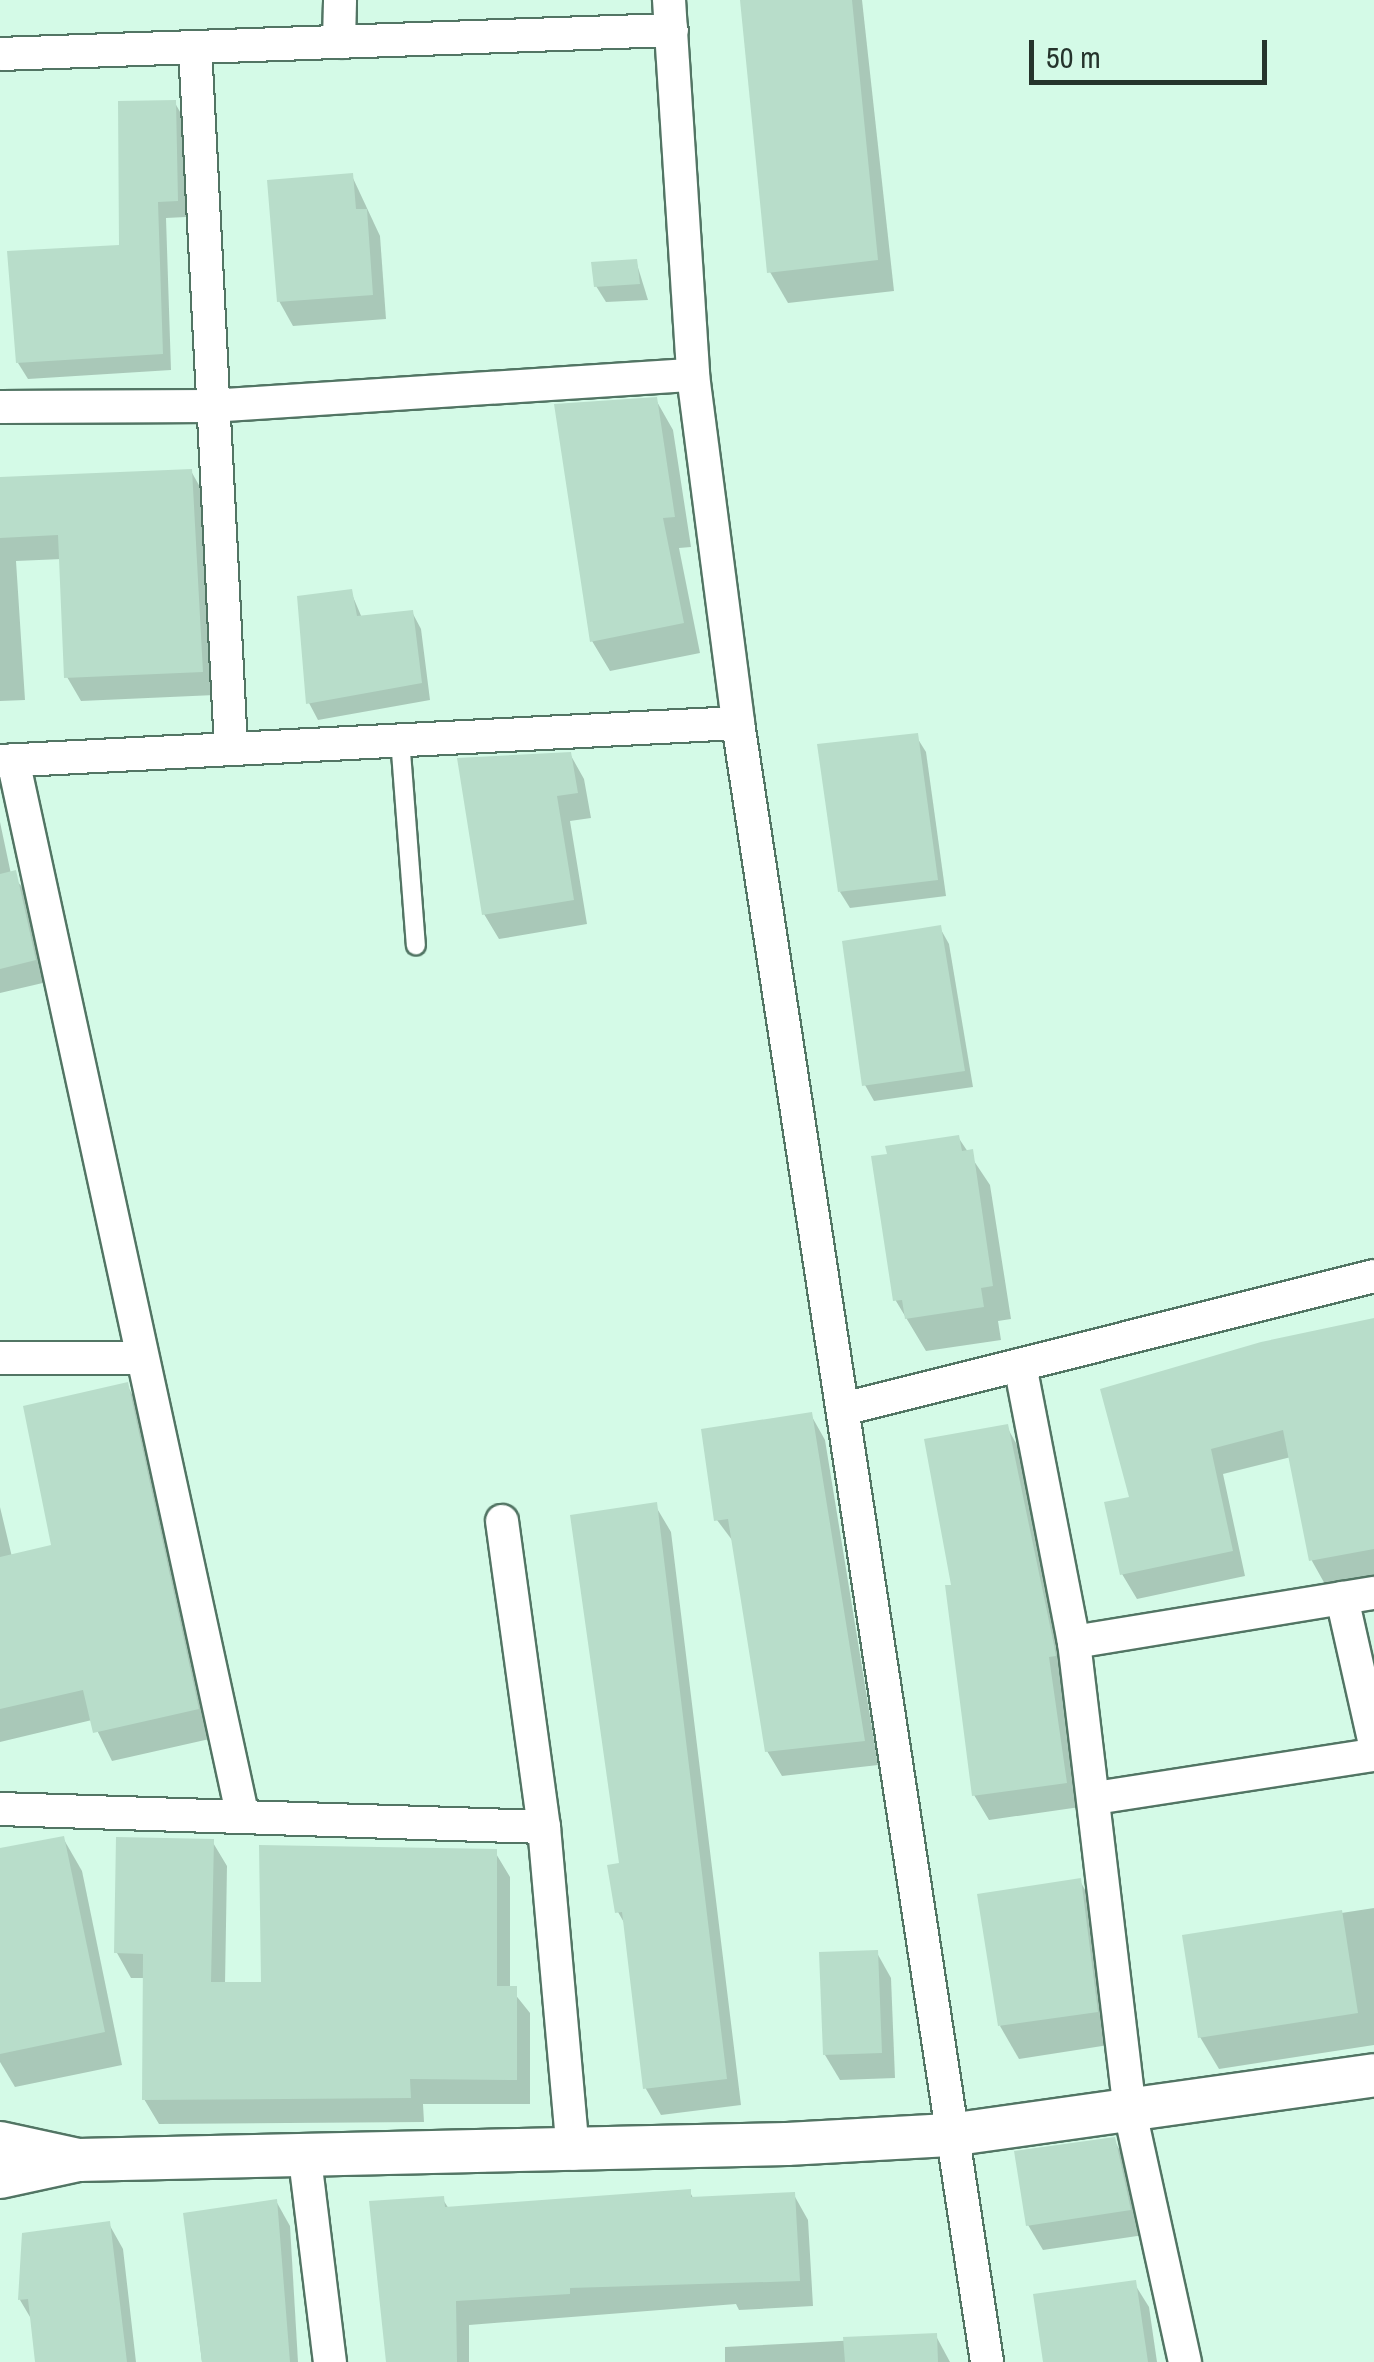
<!DOCTYPE html>
<html>
<head>
<meta charset="utf-8">
<style>
  body { margin:0 }
  #map { position:relative; width:1374px; height:2362px; overflow:hidden; background:#d4fae7; font-family:"Archivo Narrow",sans-serif }
  div>[style] { position:absolute }
  .shadow>* { inset:0; background:#0003 }
  .building>* { inset:0; background:#b8ddca }
  .roads { filter:drop-shadow(2px 0 #527564) drop-shadow(-2px 0 #527564) drop-shadow(0 2px #527564) drop-shadow(0 -2px #527564) }
  .service>* { height:18px; margin:-9px; padding:0 9px; transform-origin:9px; border-radius:9px; background:#fff }
  .minor>* { height:32px; margin:-16px; padding:0 16px; transform-origin:16px; border-radius:16px; background:#fff }
  .tertiary>* { height:42px; margin:-21px; padding:0 21px; transform-origin:21px; border-radius:21px; background:#fff }
  span { translate:-50% -50%; white-space:nowrap; text-align:center; line-height:1.15; -webkit-text-stroke:10px #d4fae7; paint-order:stroke }
  .scale { position:absolute; left:1029px; top:40px; width:238px; height:45px; box-sizing:border-box; border:5px solid #25342c; border-top:0; padding-left:12px; font-size:30px; line-height:35px; white-space:nowrap; color:#25342c; -webkit-text-stroke:8px #d4fae7; paint-order:stroke }
</style>
</head>
<body>
<div id="map">
  <div class="shadow">
    <i style="clip-path:polygon(741px 0,862px 0,894px 291px,788px 303px,770px 272px)"></i>
    <i style="clip-path:polygon(175px 103px,184px 119px,186px 217px,166px 218px,171px 370px,28px 379px,18px 363px,122px 247px)"></i>
    <i style="clip-path:polygon(352px 176px,380px 236px,386px 319px,293px 326px,279px 301px)"></i>
    <i style="clip-path:polygon(636px 261px,648px 300px,606px 302px,596px 286px)"></i>
    <i style="clip-path:polygon(656px 400px,673px 430px,691px 547px,679px 548px,700px 653px,610px 671px,592px 641px)"></i>
    <i style="clip-path:polygon(191px 471px,205px 496px,215px 695px,81px 701px,67px 677px,62px 559px,16px 561px,25px 700px,0 701px,0 481px)"></i>
    <i style="clip-path:polygon(351px 592px,362px 618px,412px 612px,421px 629px,430px 700px,318px 720px,309px 703px)"></i>
    <i style="clip-path:polygon(916px 736px,926px 752px,946px 896px,850px 908px,840px 892px)"></i>
    <i style="clip-path:polygon(570px 754px,584px 779px,591px 818px,570px 821px,587px 924px,499px 939px,484px 914px)"></i>
    <i style="clip-path:polygon(0 822px,11px 874px,28px 894px,47px 982px,0 993px)"></i>
    <i style="clip-path:polygon(940px 928px,949px 944px,973px 1087px,874px 1101px,865px 1085px)"></i>
    <i style="clip-path:polygon(958px 1137px,990px 1185px,1011px 1319px,998px 1321px,1001px 1340px,926px 1351px,896px 1301px,890px 1156px)"></i>
    <i style="clip-path:polygon(1374px 1320px,1374px 1576px,1326px 1586px,1312px 1561px,1291px 1457px,1223px 1474px,1245px 1576px,1137px 1599px,1122px 1574px,1132px 1499px)"></i>
    <i style="clip-path:polygon(127px 1385px,143px 1414px,214px 1738px,112px 1761px,92px 1720px,0 1742px,0 1507px,12px 1557px,54px 1547px)"></i>
    <i style="clip-path:polygon(811px 1415px,825px 1440px,878px 1765px,782px 1776px,767px 1751px,735px 1544px,717px 1520px)"></i>
    <i style="clip-path:polygon(1007px 1427px,1021px 1452px,1068px 1680px,1061px 1682px,1080px 1807px,989px 1820px,974px 1795px,954px 1587px)"></i>
    <i style="clip-path:polygon(655px 1505px,671px 1532px,741px 2105px,661px 2115px,646px 2089px,626px 1926px,618px 1912px)"></i>
    <i style="clip-path:polygon(63px 1838px,82px 1871px,122px 2065px,15px 2087px,0 2062px,0 1851px)"></i>
    <i style="clip-path:polygon(212px 1841px,227px 1866px,225px 1985px,263px 1984px,495px 1852px,510px 1877px,510px 1988px,530px 2013px,530px 2104px,423px 2104px,424px 2122px,159px 2124px,144px 2099px,145px 1978px,131px 1978px,117px 1953px)"></i>
    <i style="clip-path:polygon(1080px 1881px,1099px 1914px,1115px 2044px,1019px 2059px,1000px 2026px)"></i>
    <i style="clip-path:polygon(1374px 1908px,1374px 2045px,1219px 2069px,1200px 2037px,1185px 1937px)"></i>
    <i style="clip-path:polygon(877px 1953px,891px 1978px,895px 2078px,840px 2080px,825px 2055px)"></i>
    <i style="clip-path:polygon(1114px 2140px,1128px 2165px,1144px 2235px,1043px 2250px,1028px 2225px)"></i>
    <i style="clip-path:polygon(690px 2192px,694px 2200px,794px 2195px,808px 2220px,813px 2306px,739px 2310px,736px 2304px,469px 2325px,469px 2362px,389px 2362px,372px 2203px,442px 2198px,449px 2209px)"></i>
    <i style="clip-path:polygon(276px 2201px,290px 2226px,298px 2362px,202px 2362px,185px 2216px)"></i>
    <i style="clip-path:polygon(109px 2224px,123px 2249px,136px 2362px,38px 2362px,33px 2322px,20px 2300px,25px 2235px)"></i>
    <i style="clip-path:polygon(1134px 2283px,1149px 2307px,1157px 2362px,1045px 2362px)"></i>
    <i style="clip-path:polygon(936px 2336px,950px 2362px,725px 2362px,725px 2347px)"></i>
  </div>
  <div class="building">
    <i style="clip-path:polygon(740px 0,852px 0,878px 260px,767px 273px)"></i>
    <i style="clip-path:polygon(176px 100px,178px 201px,158px 202px,163px 354px,16px 363px,7px 251px,119px 245px,118px 101px)"></i>
    <i style="clip-path:polygon(353px 173px,356px 209px,367px 209px,373px 295px,277px 302px,267px 180px)"></i>
    <i style="clip-path:polygon(637px 259px,640px 284px,594px 287px,591px 262px)"></i>
    <i style="clip-path:polygon(657px 397px,675px 517px,663px 518px,684px 623px,590px 642px,554px 404px)"></i>
    <i style="clip-path:polygon(192px 469px,203px 672px,64px 678px,58px 535px,0 538px,0 477px)"></i>
    <i style="clip-path:polygon(352px 589px,357px 616px,413px 610px,422px 683px,306px 704px,297px 596px)"></i>
    <i style="clip-path:polygon(918px 733px,938px 880px,838px 892px,817px 744px)"></i>
    <i style="clip-path:polygon(571px 752px,578px 793px,557px 796px,574px 900px,482px 915px,457px 758px)"></i>
    <i style="clip-path:polygon(16px 870px,36px 960px,0 969px,0 874px)"></i>
    <i style="clip-path:polygon(941px 925px,965px 1071px,862px 1086px,842px 941px)"></i>
    <i style="clip-path:polygon(959px 1135px,962px 1151px,973px 1149px,993px 1286px,981px 1288px,984px 1307px,905px 1319px,902px 1300px,893px 1301px,871px 1156px,887px 1154px,885px 1146px)"></i>
    <i style="clip-path:polygon(1374px 1318px,1374px 1549px,1309px 1561px,1283px 1430px,1211px 1449px,1233px 1551px,1120px 1575px,1104px 1502px,1129px 1497px,1100px 1389px,1261px 1342px)"></i>
    <i style="clip-path:polygon(128px 1382px,199px 1709px,93px 1733px,83px 1690px,0 1709px,0 1557px,51px 1545px,23px 1406px)"></i>
    <i style="clip-path:polygon(812px 1412px,865px 1741px,765px 1752px,728px 1519px,714px 1521px,701px 1429px)"></i>
    <i style="clip-path:polygon(1008px 1424px,1054px 1645px,1056px 1656px,1049px 1657px,1067px 1783px,972px 1796px,945px 1585px,951px 1585px,924px 1439px)"></i>
    <i style="clip-path:polygon(657px 1502px,727px 2079px,643px 2089px,622px 1912px,615px 1913px,607px 1865px,619px 1863px,570px 1515px)"></i>
    <i style="clip-path:polygon(64px 1836px,105px 2032px,0 2054px,0 1848px)"></i>
    <i style="clip-path:polygon(116px 1837px,214px 1839px,211px 1982px,261px 1982px,259px 1845px,497px 1849px,497px 1986px,517px 1986px,517px 2080px,410px 2079px,411px 2098px,142px 2100px,143px 1954px,114px 1953px)"></i>
    <i style="clip-path:polygon(1081px 1878px,1098px 2012px,998px 2026px,977px 1894px)"></i>
    <i style="clip-path:polygon(1342px 1910px,1358px 2013px,1198px 2038px,1182px 1935px)"></i>
    <i style="clip-path:polygon(878px 1950px,882px 2053px,823px 2055px,819px 1952px)"></i>
    <i style="clip-path:polygon(1115px 2137px,1131px 2210px,1026px 2226px,1014px 2151px)"></i>
    <i style="clip-path:polygon(691px 2189px,691px 2197px,795px 2192px,800px 2281px,570px 2288px,570px 2294px,456px 2301px,457px 2362px,386px 2362px,369px 2201px,444px 2196px,445px 2207px)"></i>
    <i style="clip-path:polygon(277px 2199px,290px 2362px,202px 2362px,183px 2213px)"></i>
    <i style="clip-path:polygon(110px 2221px,127px 2362px,35px 2362px,28px 2299px,18px 2300px,22px 2233px)"></i>
    <i style="clip-path:polygon(1136px 2280px,1148px 2362px,1043px 2362px,1033px 2294px)"></i>
    <i style="clip-path:polygon(937px 2333px,938px 2362px,845px 2362px,843px 2337px)"></i>
  </div>
  <div class="roads">
    <div class="service">
      <i style="left:400px;top:739px;width:207px;rotate:85.6deg"></i>
    </div>
    <div class="minor">
      <i style="left:669px;top:0;width:376px;rotate:86.3deg"></i>
      <i style="left:693px;top:375px;width:351px;rotate:82.6deg"></i>
      <i style="left:738px;top:723px;width:1658px;rotate:81.36deg"></i>
      <i style="left:339px;top:42px;width:42px;rotate:-88.6deg"></i>
      <i style="left:195px;top:47px;width:701px;rotate:87.06deg"></i>
      <i style="left:0;top:54px;width:672px;rotate:-2.05deg"></i>
      <i style="left:0;top:407px;width:210px;rotate:-0.3deg"></i>
      <i style="left:210px;top:406px;width:484px;rotate:-3.7deg"></i>
      <i style="left:13px;top:760px;width:1078px;rotate:77.73deg"></i>
      <i style="left:0;top:761px;width:739px;rotate:-2.95deg"></i>
      <i style="left:0;top:1358px;width:140px"></i>
      <i style="left:1020px;top:1365px;width:282px;rotate:79deg"></i>
      <i style="left:1074px;top:1642px;width:473px;rotate:83.2deg"></i>
      <i style="left:1130px;top:2112px;width:256px;rotate:77.6deg"></i>
      <i style="left:843px;top:1409px;width:547px;rotate:-14.06deg"></i>
      <i style="left:502px;top:1521px;width:309px;rotate:82.2deg"></i>
      <i style="left:544px;top:1827px;width:328px;rotate:84.9deg"></i>
      <i style="left:1342px;top:1598px;width:146px;rotate:77.3deg"></i>
      <i style="left:1074px;top:1642px;width:304px;rotate:-9.3deg"></i>
      <i style="left:1095px;top:1798px;width:282px;rotate:-8.8deg"></i>
      <i style="left:0;top:1809px;width:544px;rotate:1.9deg"></i>
      <i style="left:305px;top:2159px;width:205px;rotate:83deg"></i>
    </div>
    <div class="tertiary">
      <i style="left:0;top:2143px;width:80px;rotate:12.3deg"></i>
      <i style="left:78px;top:2160px;width:709px;rotate:-1.29deg"></i>
      <i style="left:787px;top:2144px;width:162px;rotate:-3.2deg"></i>
      <i style="left:949px;top:2135px;width:429px;rotate:-8deg"></i>
      <i style="left:0;top:2177px;width:80px;rotate:-12.3deg"></i>
    </div>
  </div>
  <div class="scale">50 m</div>
</div>
</body>
</html>
